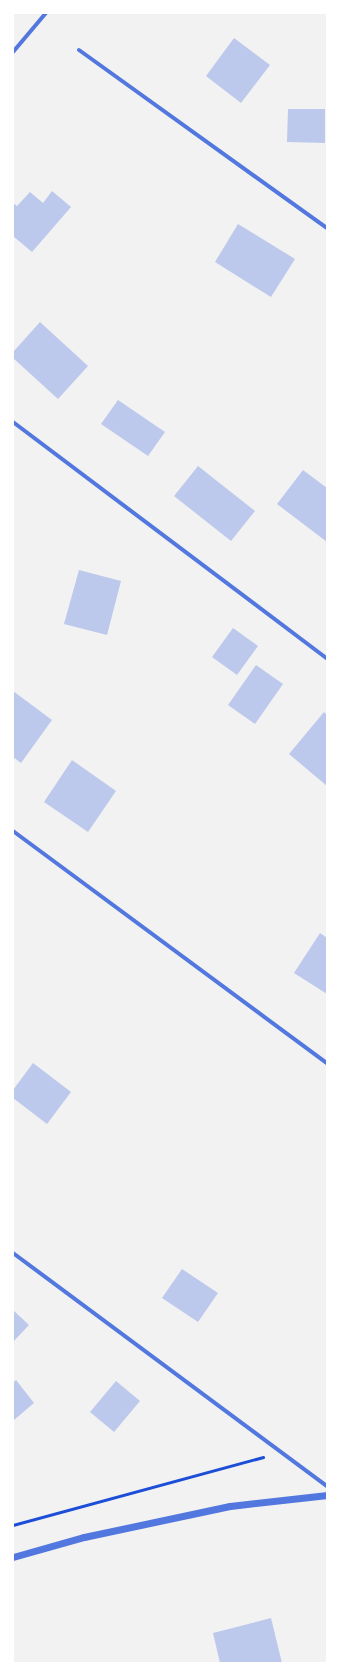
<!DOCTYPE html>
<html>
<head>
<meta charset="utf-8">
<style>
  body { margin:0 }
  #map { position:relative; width:340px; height:1676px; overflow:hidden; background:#f2f2f2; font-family:Commissioner,sans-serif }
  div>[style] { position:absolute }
  .building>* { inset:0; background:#bdc9ec }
  .path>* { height:2.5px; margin:-1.25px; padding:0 1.25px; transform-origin:1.25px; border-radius:1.25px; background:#1d4ed8 }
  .minor>* { height:4px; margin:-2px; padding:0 2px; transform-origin:2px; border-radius:2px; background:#5277de }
  .tertiary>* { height:7px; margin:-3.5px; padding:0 3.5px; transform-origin:3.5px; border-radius:3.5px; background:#5277de }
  span { translate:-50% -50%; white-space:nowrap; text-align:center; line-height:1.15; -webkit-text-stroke:4px #fff; paint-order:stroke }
  .frame { position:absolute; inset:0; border:14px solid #fff; pointer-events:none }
</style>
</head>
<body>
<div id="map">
  <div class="building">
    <i style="clip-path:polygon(234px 38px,270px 65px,241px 103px,206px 76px)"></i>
    <i style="clip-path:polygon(288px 109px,325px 109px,325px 143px,287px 142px)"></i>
    <i style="clip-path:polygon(52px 191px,71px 207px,32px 252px,13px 236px,13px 203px,17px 206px,30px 192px,43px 203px)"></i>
    <i style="clip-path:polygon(238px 224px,295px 259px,271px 297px,215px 262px)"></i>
    <i style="clip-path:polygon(40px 322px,88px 366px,58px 399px,13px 358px,13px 352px)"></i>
    <i style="clip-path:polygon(118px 400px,165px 432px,148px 456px,101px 424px)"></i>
    <i style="clip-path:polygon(198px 466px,255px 511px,231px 541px,174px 496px)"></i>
    <i style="clip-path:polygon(303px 470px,327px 488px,327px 542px,277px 504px)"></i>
    <i style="clip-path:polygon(79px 570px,121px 581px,107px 635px,64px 624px)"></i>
    <i style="clip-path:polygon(233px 628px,258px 646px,237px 675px,212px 657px)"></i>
    <i style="clip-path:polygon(256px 665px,283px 684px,255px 724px,228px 705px)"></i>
    <i style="clip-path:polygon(13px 691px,52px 720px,21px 763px,13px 757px)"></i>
    <i style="clip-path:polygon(324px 712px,327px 715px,327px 786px,289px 754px)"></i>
    <i style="clip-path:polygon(72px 760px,116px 791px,88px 832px,44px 802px)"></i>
    <i style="clip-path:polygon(320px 933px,327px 938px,327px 994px,294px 973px)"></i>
    <i style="clip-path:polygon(33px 1063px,71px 1092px,47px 1124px,13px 1098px,13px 1090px)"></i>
    <i style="clip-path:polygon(182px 1269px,218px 1293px,198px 1322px,162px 1298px)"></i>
    <i style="clip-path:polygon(13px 1310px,29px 1325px,13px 1342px)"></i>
    <i style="clip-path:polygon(16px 1380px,34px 1403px,14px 1420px,13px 1383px)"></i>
    <i style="clip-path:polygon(116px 1381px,140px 1401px,114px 1432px,90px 1412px)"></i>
    <i style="clip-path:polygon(271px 1618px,282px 1663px,220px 1663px,213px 1633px)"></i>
  </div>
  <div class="path">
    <i style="left:13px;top:1525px;width:259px;rotate:-15.2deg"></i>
  </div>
  <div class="minor">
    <i style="left:79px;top:50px;width:305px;rotate:35.7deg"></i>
    <i style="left:13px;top:52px;width:51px;rotate:-49.8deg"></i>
    <i style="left:13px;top:422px;width:393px;rotate:37deg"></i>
    <i style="left:13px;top:831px;width:390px;rotate:36.5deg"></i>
    <i style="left:13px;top:1253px;width:391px;rotate:36.6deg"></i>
  </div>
  <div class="tertiary">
    <i style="left:13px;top:1557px;width:74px;rotate:-15.7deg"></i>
    <i style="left:84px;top:1537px;width:149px;rotate:-12deg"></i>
    <i style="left:230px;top:1506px;width:98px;rotate:-6.5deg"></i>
  </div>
  <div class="frame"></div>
</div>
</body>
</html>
